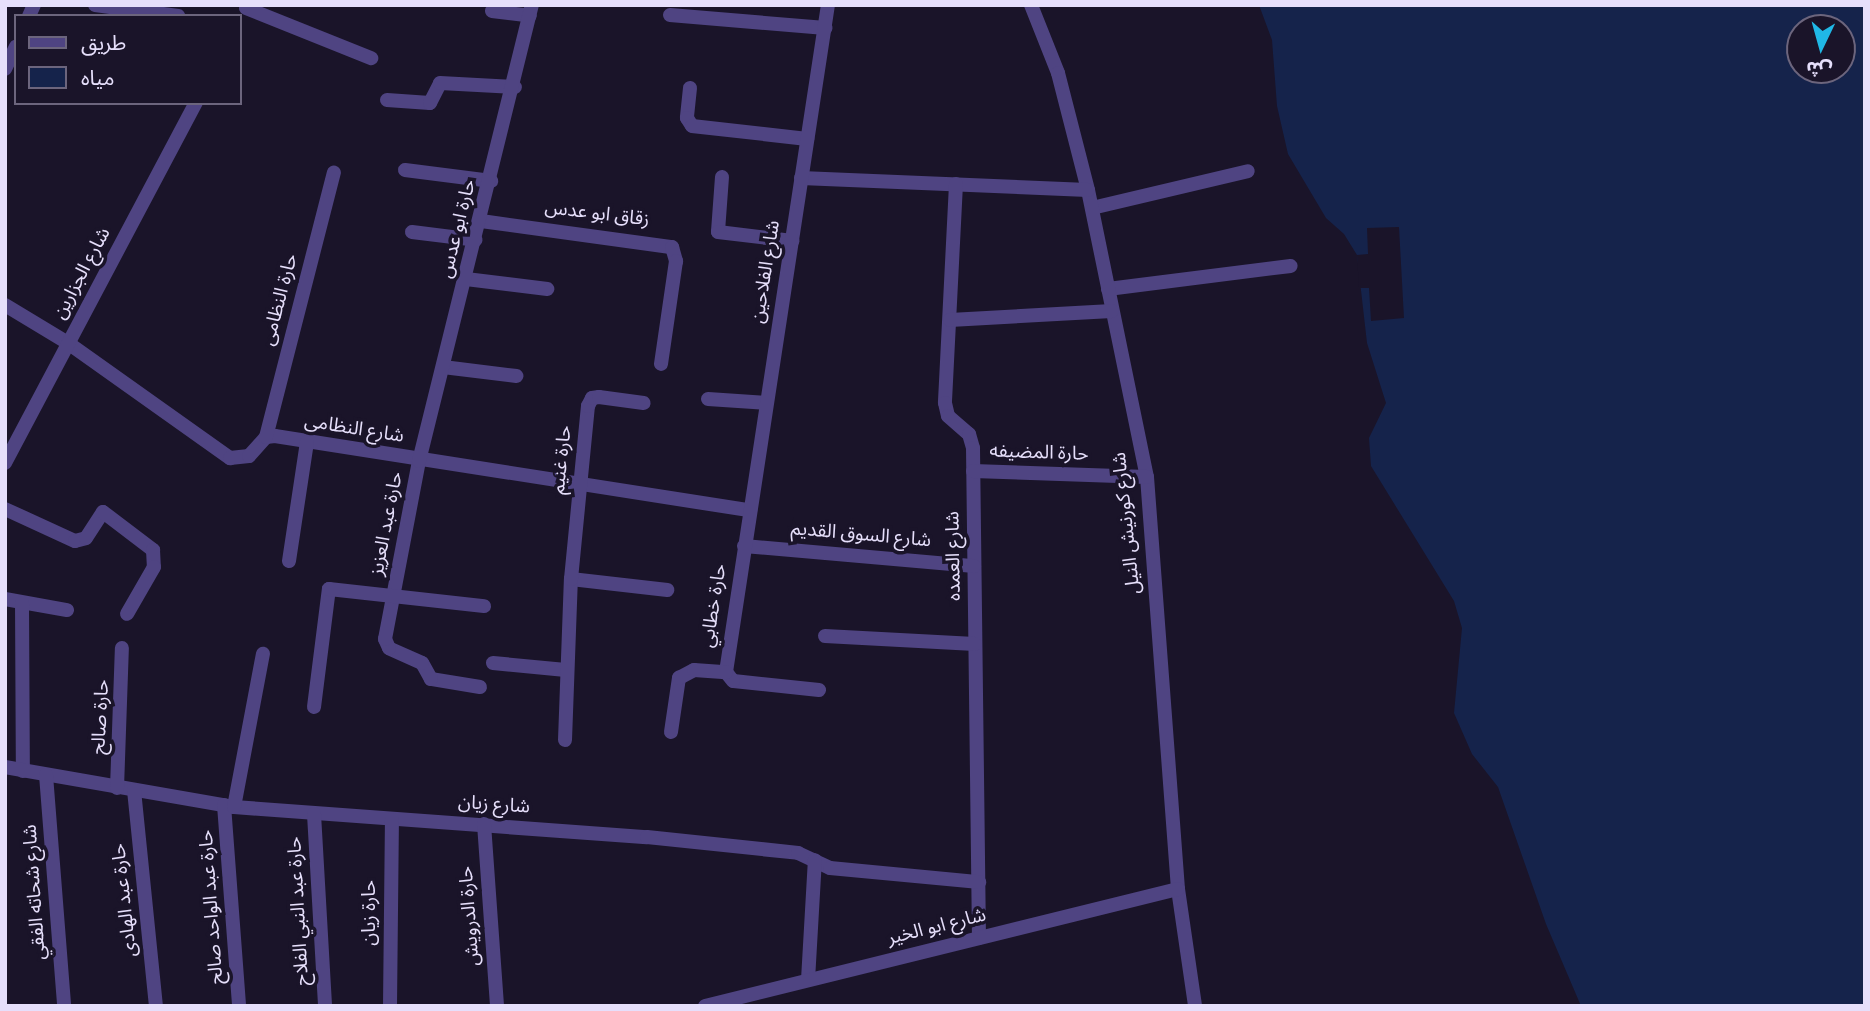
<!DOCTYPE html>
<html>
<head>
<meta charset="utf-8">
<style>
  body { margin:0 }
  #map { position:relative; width:1870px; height:1011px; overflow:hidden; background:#1a1429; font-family:Overpass,"Noto Sans Arabic",sans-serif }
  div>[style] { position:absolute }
  .water>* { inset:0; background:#15234b }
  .pier>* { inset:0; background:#1a1429 }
  .service>* { height:14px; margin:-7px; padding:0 7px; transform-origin:7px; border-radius:7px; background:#4f4482 }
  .minor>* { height:14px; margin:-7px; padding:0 7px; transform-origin:7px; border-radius:7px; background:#4f4482 }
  span { translate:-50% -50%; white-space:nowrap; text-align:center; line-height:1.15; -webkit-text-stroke:7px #1a1429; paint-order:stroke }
  .street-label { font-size:19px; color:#e6dffb }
  .frame { position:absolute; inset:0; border:7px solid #e6dffb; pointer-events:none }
  .legend { position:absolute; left:14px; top:14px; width:228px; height:91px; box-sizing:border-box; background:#1a1429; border:2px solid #6c657d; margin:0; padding:9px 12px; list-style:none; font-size:21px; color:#e6dffb }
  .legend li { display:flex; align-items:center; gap:14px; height:35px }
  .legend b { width:35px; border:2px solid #6c657d }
  .north { position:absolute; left:1786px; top:14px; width:70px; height:70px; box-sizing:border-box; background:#1a1429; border:2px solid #6c657d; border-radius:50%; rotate:185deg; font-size:19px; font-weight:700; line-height:28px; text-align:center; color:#e6dffb }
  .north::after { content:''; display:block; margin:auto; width:24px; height:32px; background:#20b8e6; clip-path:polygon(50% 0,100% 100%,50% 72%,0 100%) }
</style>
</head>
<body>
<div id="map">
  <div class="water">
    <i style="clip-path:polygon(evenodd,1259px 5px,1865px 5px,1865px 1006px,1581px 1006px,1546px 924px,1498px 787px,1472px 754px,1454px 713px,1462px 628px,1454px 601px,1371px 466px,1369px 438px,1386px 403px,1367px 343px,1357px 255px,1344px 234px,1326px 218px,1288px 154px,1277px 106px,1272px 40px,1259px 5px,1800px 28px,1842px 28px,1842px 70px,1800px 70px,1800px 28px)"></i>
  </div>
  <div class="pier">
    <i style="clip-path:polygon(1399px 227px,1404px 318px,1371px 321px,1369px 288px,1359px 288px,1357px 255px,1368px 254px,1367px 228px)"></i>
  </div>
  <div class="service">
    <i style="left:1092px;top:208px;width:160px;rotate:-13.3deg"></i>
    <i style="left:1108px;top:289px;width:184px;rotate:-7.2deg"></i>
  </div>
  <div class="minor">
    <i style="left:95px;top:5px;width:84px;rotate:7.5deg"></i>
    <i style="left:1031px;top:5px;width:73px;rotate:68.3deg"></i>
    <i style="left:1058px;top:73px;width:121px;rotate:75.6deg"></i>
    <i style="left:1088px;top:190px;width:293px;rotate:78.4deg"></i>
    <i style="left:1147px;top:477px;width:413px;rotate:85.7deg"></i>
    <i style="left:1178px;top:889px;width:118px;rotate:81.7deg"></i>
    <i style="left:246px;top:8px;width:135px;rotate:21.8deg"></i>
    <i style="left:492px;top:11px;width:38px;rotate:7deg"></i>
    <i style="left:670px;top:15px;width:156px;rotate:4.8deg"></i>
    <i style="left:29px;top:16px;width:12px;rotate:-66deg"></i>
    <i style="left:5px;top:69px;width:25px;rotate:-64deg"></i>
    <i style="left:690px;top:88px;width:30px;rotate:96deg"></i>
    <i style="left:687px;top:118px;width:9px;rotate:58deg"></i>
    <i style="left:692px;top:126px;width:116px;rotate:6.4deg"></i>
    <i style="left:387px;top:100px;width:43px;rotate:4deg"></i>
    <i style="left:430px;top:103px;width:22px;rotate:-63deg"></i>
    <i style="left:440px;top:83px;width:75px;rotate:3.1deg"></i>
    <i style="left:405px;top:170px;width:87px;rotate:7.3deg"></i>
    <i style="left:722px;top:177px;width:55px;rotate:94.2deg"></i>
    <i style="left:718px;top:232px;width:75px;rotate:6.9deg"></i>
    <i style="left:801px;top:178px;width:287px;rotate:2.4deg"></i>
    <i style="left:956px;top:184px;width:219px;rotate:92.9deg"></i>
    <i style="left:945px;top:403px;width:13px;rotate:77deg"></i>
    <i style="left:948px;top:416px;width:28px;rotate:41deg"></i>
    <i style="left:969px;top:434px;width:15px;rotate:74deg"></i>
    <i style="left:973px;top:448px;width:490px;rotate:89.3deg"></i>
    <i style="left:481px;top:221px;width:193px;rotate:7.8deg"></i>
    <i style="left:672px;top:247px;width:15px;rotate:74deg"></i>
    <i style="left:676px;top:261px;width:104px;rotate:98.3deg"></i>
    <i style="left:412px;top:232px;width:64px;rotate:7.1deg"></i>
    <i style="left:466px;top:279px;width:82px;rotate:7deg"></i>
    <i style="left:5px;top:305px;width:74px;rotate:31.1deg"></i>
    <i style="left:68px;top:343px;width:199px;rotate:35.4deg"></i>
    <i style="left:230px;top:458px;width:19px;rotate:-6deg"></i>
    <i style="left:249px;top:456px;width:25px;rotate:-48deg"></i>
    <i style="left:266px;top:437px;width:9px;rotate:-6deg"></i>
    <i style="left:275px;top:436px;width:481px;rotate:8.9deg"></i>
    <i style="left:950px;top:320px;width:162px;rotate:-3.2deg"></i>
    <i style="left:443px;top:367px;width:74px;rotate:7deg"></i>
    <i style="left:708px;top:399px;width:58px;rotate:3.9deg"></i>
    <i style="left:266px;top:437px;width:273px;rotate:-75.6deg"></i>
    <i style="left:5px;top:463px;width:408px;rotate:-62.1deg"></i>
    <i style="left:973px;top:471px;width:174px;rotate:2deg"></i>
    <i style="left:5px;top:509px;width:77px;rotate:24.6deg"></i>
    <i style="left:75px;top:541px;width:11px;rotate:-15deg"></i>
    <i style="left:86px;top:538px;width:31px;rotate:-57deg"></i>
    <i style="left:103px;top:512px;width:63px;rotate:37.2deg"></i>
    <i style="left:153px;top:550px;width:17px;rotate:87deg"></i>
    <i style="left:154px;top:567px;width:54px;rotate:119.9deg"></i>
    <i style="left:744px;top:546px;width:231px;rotate:5deg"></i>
    <i style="left:289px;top:561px;width:120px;rotate:-81.4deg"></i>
    <i style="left:571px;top:579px;width:97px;rotate:6.5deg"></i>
    <i style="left:5px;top:599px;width:63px;rotate:10.1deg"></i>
    <i style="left:22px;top:603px;width:168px;rotate:89.7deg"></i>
    <i style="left:825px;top:636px;width:150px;rotate:3.1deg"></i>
    <i style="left:493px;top:663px;width:73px;rotate:5.5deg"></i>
    <i style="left:480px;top:687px;width:50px;rotate:-170.7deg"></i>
    <i style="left:431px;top:679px;width:18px;rotate:-119deg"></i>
    <i style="left:422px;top:663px;width:36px;rotate:-156deg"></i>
    <i style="left:389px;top:648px;width:10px;rotate:-114deg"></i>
    <i style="left:385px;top:639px;width:181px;rotate:-79.2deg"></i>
    <i style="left:419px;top:461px;width:470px;rotate:-76.1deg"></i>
    <i style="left:819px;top:690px;width:86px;rotate:-174deg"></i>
    <i style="left:733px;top:681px;width:11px;rotate:-128deg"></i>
    <i style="left:726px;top:672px;width:675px;rotate:-81.31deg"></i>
    <i style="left:314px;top:707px;width:119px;rotate:-82.8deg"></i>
    <i style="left:329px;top:589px;width:156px;rotate:6.3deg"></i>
    <i style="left:671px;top:732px;width:55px;rotate:-81.6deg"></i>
    <i style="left:679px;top:678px;width:17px;rotate:-28deg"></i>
    <i style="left:694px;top:670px;width:32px;rotate:4deg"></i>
    <i style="left:565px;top:740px;width:161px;rotate:-87.9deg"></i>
    <i style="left:571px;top:579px;width:174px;rotate:-84.4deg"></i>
    <i style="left:588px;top:406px;width:9px;rotate:-63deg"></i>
    <i style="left:592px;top:398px;width:7px;rotate:-8deg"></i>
    <i style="left:599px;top:397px;width:45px;rotate:7.6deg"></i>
    <i style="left:5px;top:767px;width:232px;rotate:9.9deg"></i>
    <i style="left:234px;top:807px;width:414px;rotate:4.2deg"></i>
    <i style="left:647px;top:837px;width:152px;rotate:6deg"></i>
    <i style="left:798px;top:853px;width:35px;rotate:25deg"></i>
    <i style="left:830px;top:868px;width:150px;rotate:5.4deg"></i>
    <i style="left:46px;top:775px;width:232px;rotate:85.5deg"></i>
    <i style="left:117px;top:788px;width:140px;rotate:-88deg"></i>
    <i style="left:134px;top:790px;width:217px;rotate:84.2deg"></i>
    <i style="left:224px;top:805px;width:202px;rotate:85.7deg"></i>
    <i style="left:234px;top:807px;width:156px;rotate:-79.3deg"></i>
    <i style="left:314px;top:814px;width:192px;rotate:86.7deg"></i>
    <i style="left:484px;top:824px;width:182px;rotate:85.9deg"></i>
    <i style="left:808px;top:980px;width:120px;rotate:-86.7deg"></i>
    <i style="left:390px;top:1006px;width:186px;rotate:-89.4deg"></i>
    <i style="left:705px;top:1006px;width:487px;rotate:-13.9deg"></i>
  </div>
  <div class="street-label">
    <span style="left:597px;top:215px;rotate:7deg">زقاق ابو عدس</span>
    <span style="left:459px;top:229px;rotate:-76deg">حارة ابو عدس</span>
    <span style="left:767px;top:272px;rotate:-81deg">شارع الفلاحين</span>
    <span style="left:83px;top:274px;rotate:-62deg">شارع الجزارين</span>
    <span style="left:281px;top:300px;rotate:-75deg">حارة النظامى</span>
    <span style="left:354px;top:430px;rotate:9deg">شارع النظامى</span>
    <span style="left:1039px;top:454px;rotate:2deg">حارة المضيفه</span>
    <span style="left:563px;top:460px;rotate:-84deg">حارة غنيم</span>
    <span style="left:1128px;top:523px;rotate:-96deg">شارع كورنيش النيل</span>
    <span style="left:388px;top:524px;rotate:-79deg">حارة عبد العزيز</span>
    <span style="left:861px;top:536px;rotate:5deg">شارع السوق القديم</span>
    <span style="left:955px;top:556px;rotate:-91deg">شارع العمده</span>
    <span style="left:715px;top:606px;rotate:-81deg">حارة خطابي</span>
    <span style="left:102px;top:717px;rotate:-87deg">حارة صالح</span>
    <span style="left:494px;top:806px;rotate:4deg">شارع زيان</span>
    <span style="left:36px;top:892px;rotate:-94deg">شارع شحاته الفقي</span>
    <span style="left:126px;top:900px;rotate:-96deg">حارة عبد الهادى</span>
    <span style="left:213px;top:907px;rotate:-94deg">حارة عبد الواحد صالح</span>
    <span style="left:300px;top:911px;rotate:-93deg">حارة عبد النبي الفلاح</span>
    <span style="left:371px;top:913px;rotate:-90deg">حارة زيان</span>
    <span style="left:471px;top:916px;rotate:-94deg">حارة الدرويش</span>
    <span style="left:937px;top:928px;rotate:-14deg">شارع ابو الخير</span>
  </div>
  <div class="frame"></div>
  <ul class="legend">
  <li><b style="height:9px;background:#4f4482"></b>طريق</li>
  <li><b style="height:19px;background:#15234b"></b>مياه</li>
  </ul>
  <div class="north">ش</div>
</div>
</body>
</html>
